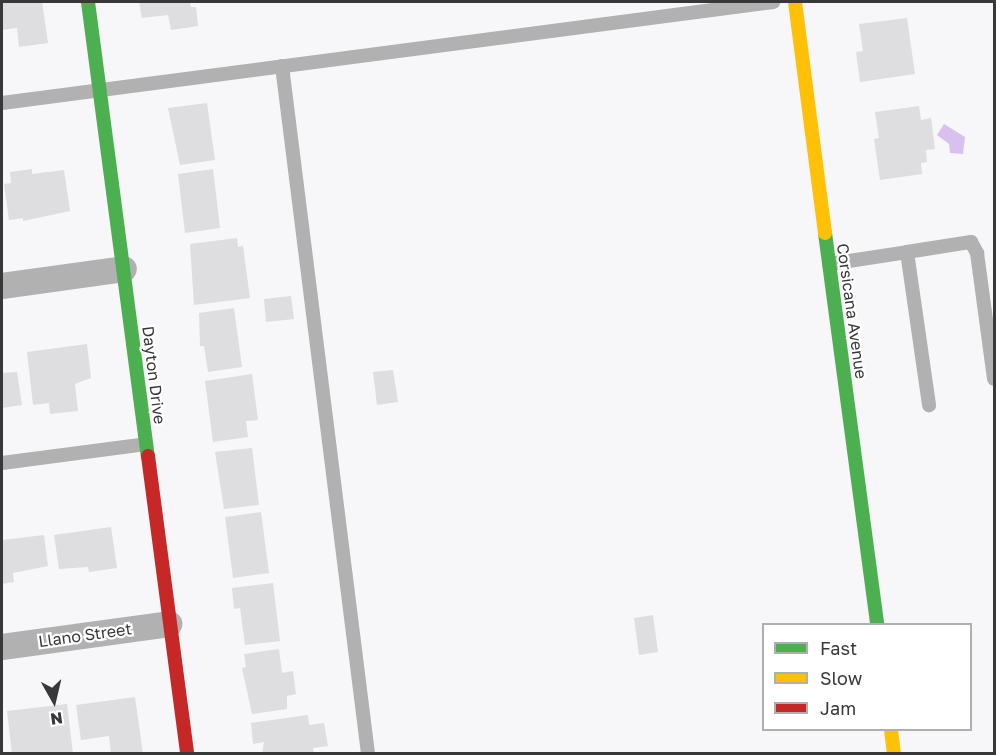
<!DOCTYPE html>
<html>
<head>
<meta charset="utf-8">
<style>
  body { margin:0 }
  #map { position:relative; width:996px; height:755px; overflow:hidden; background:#f7f6f8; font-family:"Golos Text",sans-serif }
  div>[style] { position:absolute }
  .water>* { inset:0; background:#d9c1ef }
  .building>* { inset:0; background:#dedddf }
  .lane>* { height:14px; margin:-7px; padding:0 7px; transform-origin:7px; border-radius:7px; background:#b1b1b1 }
  .street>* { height:26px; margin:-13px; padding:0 13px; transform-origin:13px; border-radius:13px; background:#b1b1b1 }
  .fast>* { height:14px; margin:-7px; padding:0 7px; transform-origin:7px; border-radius:7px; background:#4caf50 }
  .slow>* { height:14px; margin:-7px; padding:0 7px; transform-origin:7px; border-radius:7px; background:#ffc107 }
  .jam>* { height:14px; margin:-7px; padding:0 7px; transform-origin:7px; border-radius:7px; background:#c62828 }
  span { translate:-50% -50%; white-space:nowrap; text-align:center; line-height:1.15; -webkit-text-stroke:4.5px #fff; paint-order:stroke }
  .street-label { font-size:16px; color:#383739 }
  .frame { position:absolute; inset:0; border:3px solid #383739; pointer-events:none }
  .legend { position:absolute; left:762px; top:623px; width:210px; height:108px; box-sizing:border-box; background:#fff; border:2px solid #afafb0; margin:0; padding:8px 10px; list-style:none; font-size:18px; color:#383739 }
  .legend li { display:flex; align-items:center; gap:12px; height:30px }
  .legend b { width:30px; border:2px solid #afafb0 }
  .north { position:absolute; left:24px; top:671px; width:60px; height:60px; -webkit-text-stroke:4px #fff; paint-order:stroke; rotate:172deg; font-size:16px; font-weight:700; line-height:24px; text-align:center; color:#383739 }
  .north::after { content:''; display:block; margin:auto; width:21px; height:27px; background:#383739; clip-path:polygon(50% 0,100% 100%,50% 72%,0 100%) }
</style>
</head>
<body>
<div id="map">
  <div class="water">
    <i style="clip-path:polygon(944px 124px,965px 137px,963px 154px,950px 153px,949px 144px,937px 135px)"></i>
  </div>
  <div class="building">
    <i style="clip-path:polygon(2px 2px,42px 2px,48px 43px,19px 47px,17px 28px,2px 30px)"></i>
    <i style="clip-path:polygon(139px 2px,190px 2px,191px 7px,196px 7px,198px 26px,171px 30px,168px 15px,142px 18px)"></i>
    <i style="clip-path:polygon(907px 18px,915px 74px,860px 82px,856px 52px,863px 51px,859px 24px)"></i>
    <i style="clip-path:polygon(207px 103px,215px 160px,180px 165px,168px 108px)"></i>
    <i style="clip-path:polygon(919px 106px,921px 120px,931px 118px,935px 149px,926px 150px,927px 162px,921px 163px,922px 174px,880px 180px,874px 139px,879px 138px,875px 112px)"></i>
    <i style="clip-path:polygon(32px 169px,32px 174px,64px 170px,70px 211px,23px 221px,23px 218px,9px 220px,4px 184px,11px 183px,10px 172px)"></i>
    <i style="clip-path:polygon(213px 169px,220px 228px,185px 233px,178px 174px)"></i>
    <i style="clip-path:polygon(237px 238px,238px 247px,243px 246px,250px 298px,194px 305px,190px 244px)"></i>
    <i style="clip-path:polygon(291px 296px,294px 319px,266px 322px,264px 299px)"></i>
    <i style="clip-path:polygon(234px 308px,242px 367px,208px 372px,204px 346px,200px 346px,199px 313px)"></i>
    <i style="clip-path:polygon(87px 344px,91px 378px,75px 384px,78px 411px,50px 414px,49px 403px,33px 405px,27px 352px)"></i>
    <i style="clip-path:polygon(393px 370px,398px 402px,377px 405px,373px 372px)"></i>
    <i style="clip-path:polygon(17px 372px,22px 405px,2px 408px,2px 373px)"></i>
    <i style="clip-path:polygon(252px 374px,258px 420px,246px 421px,248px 437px,213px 442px,205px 381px)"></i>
    <i style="clip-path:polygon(252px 448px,259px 505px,224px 509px,215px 452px)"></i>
    <i style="clip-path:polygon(261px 512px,269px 573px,233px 578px,225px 517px)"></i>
    <i style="clip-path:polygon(111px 527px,117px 568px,89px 572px,88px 567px,59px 569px,54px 535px)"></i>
    <i style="clip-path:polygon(44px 535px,48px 566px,13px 573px,14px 582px,2px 584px,2px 540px)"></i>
    <i style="clip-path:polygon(273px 583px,280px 641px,245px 645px,240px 608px,234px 609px,232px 588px)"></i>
    <i style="clip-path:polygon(653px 615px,658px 652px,639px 655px,634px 618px)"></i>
    <i style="clip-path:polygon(279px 649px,282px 673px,293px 671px,296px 694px,287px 696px,287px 709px,252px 714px,242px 668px,246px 667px,244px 654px)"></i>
    <i style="clip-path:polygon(135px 697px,143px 754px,111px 754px,109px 736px,81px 740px,76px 705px)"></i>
    <i style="clip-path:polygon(67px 704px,73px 754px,12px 754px,7px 711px)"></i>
    <i style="clip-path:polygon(308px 715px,309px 725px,324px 723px,328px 746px,313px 748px,314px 754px,262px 754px,264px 742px,253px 744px,251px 723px)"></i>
  </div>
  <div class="lane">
    <i style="left:282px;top:66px;width:693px;rotate:82.87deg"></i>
    <i style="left:2px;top:103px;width:778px;rotate:-7.46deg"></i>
    <i style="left:907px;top:252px;width:65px;rotate:-8.9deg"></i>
    <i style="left:971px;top:242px;width:13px;rotate:61deg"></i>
    <i style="left:977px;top:253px;width:127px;rotate:82.3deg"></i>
    <i style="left:829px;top:264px;width:79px;rotate:-8.7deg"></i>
    <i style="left:907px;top:252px;width:155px;rotate:81.8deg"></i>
    <i style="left:2px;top:463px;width:145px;rotate:-7.5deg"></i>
  </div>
  <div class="street">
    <i style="left:2px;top:286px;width:123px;rotate:-7.9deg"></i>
    <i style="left:2px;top:647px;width:169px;rotate:-7.8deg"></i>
  </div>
  <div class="fast">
    <i style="left:88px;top:2px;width:458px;rotate:82.5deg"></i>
    <i style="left:825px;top:233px;width:394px;rotate:82.4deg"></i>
  </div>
  <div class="slow">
    <i style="left:795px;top:2px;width:233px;rotate:82.6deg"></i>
    <i style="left:891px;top:730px;width:24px;rotate:83deg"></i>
  </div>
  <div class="jam">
    <i style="left:148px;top:456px;width:301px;rotate:82.5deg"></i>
  </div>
  <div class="street-label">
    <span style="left:852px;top:311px;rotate:82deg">Corsicana Avenue</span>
    <span style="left:154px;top:375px;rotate:83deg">Dayton Drive</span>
    <span style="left:85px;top:635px;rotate:-8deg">Llano Street</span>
  </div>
  <div class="frame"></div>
  <ul class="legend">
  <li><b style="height:8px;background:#4caf50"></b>Fast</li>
  <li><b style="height:8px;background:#ffc107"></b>Slow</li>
  <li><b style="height:8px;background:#c62828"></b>Jam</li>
  </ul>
  <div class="north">N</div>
</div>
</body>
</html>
